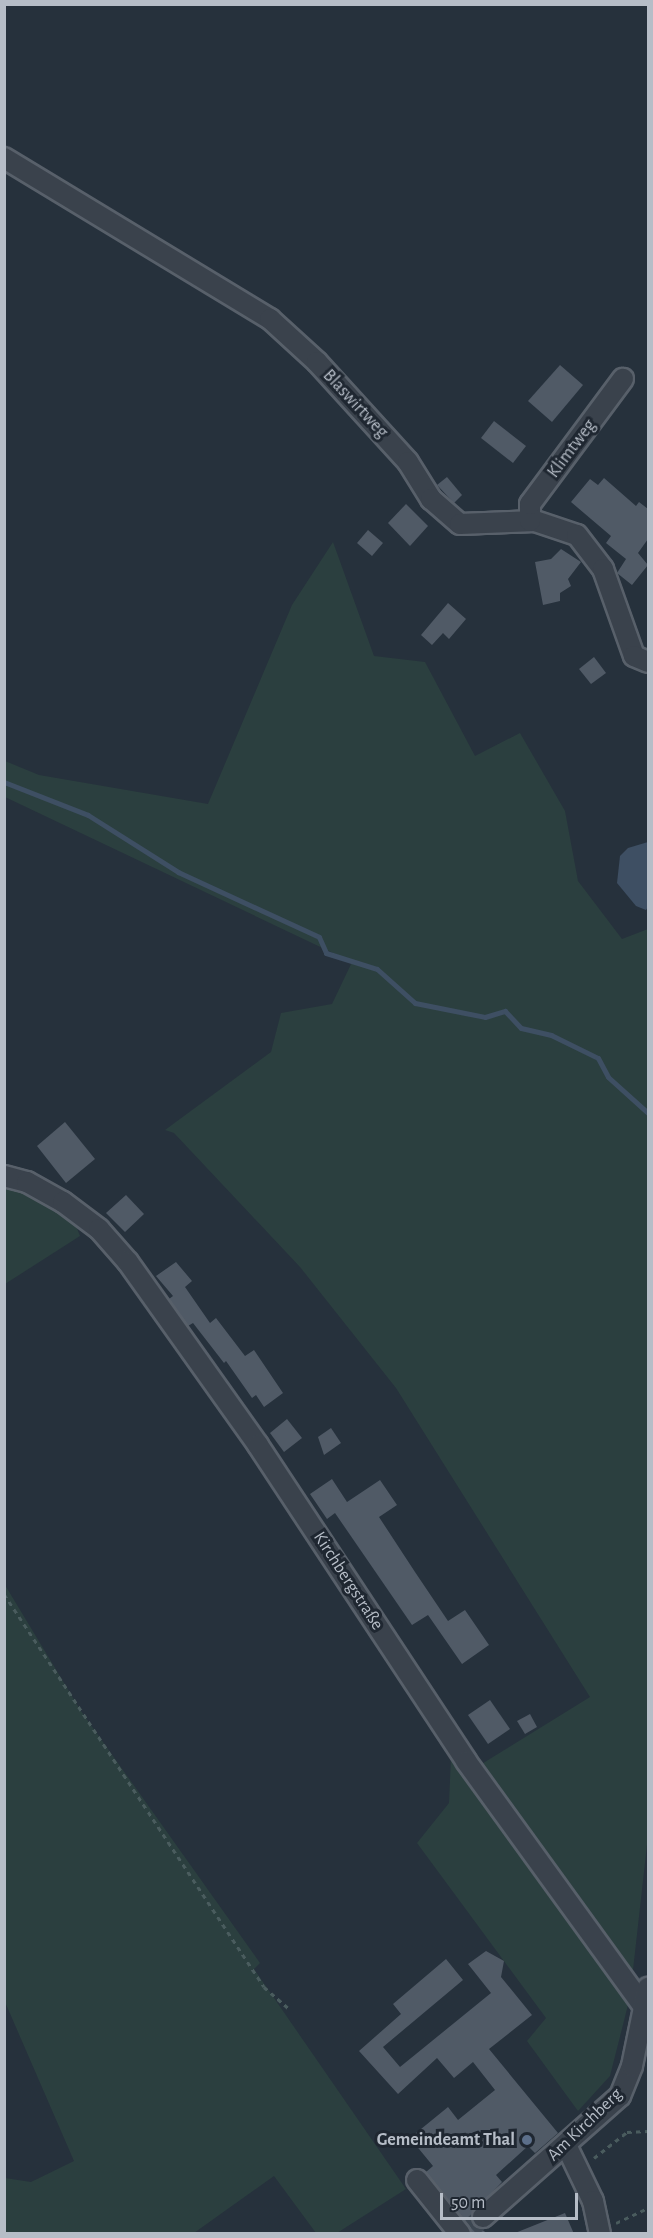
<!DOCTYPE html>
<html>
<head>
<meta charset="utf-8">
<style>
  body { margin:0 }
  #map { position:relative; width:653px; height:2238px; overflow:hidden; background:#26313c; font-family:"Alegreya Sans",sans-serif }
  div>[style] { position:absolute }
  .green>* { inset:0; background:#2b3f3f }
  .water>* { inset:0; background:#3e4f63 }
  .stream>* { height:5px; margin:-2.5px; padding:0 2.5px; transform-origin:2.5px; border-radius:2.5px; background:#3e4f63 }
  .building>* { inset:0; background:#505a66 }
  .minor-tunnel>* { height:20px; margin-top:-10px; transform-origin:0; background:repeating-linear-gradient(90deg,#3c4651 0 20px,transparent 0 30px) }
  .path>* { height:3px; margin-top:-1.5px; transform-origin:0; background:repeating-linear-gradient(90deg,#4a5c5e 0 4.5px,transparent 0 9px) }
  .roads { filter:drop-shadow(2px 0 #58606a) drop-shadow(-2px 0 #58606a) drop-shadow(0 2px #58606a) drop-shadow(0 -2px #58606a) }
  .minor>* { height:20px; margin:-10px; padding:0 10px; transform-origin:10px; border-radius:10px; background:#3a424c }
  .dots>* { width:16px; height:16px; translate:-50% -50%; box-sizing:border-box; border:3px solid #1f2731; border-radius:50% }
  span { translate:-50% -50%; white-space:nowrap; text-align:center; line-height:1.15; -webkit-text-stroke:6px #1f2731; paint-order:stroke }
  .street-label { font-size:18px; color:#b6bdc7 }
  .poi-label { font-size:18px; color:#b6bdc7; font-weight:700 }
  .right { translate:-100% -50%; text-align:right }
  .frame { position:absolute; inset:0; border:6px solid #b6bdc7; pointer-events:none }
  .scale { position:absolute; left:440px; top:2193px; width:138px; height:27px; box-sizing:border-box; border:3px solid #b6bdc7; border-top:0; padding-left:8px; font-size:18px; line-height:21px; white-space:nowrap; color:#b6bdc7; -webkit-text-stroke:4px #1f2731; paint-order:stroke }
</style>
</head>
<body>
<div id="map">
  <div class="green">
    <i style="clip-path:polygon(333px 542px,374px 656px,425px 662px,475px 756px,520px 733px,565px 811px,578px 881px,622px 939px,648px 929px,648px 1836px,633px 1970px,618px 1958px,480px 1765px,590px 1697px,396px 1388px,300px 1267px,174px 1133px,165px 1130px,271px 1052px,281px 1013px,332px 1004px,352px 962px,5px 797px,5px 761px,39px 775px,208px 804px,292px 605px)"></i>
    <i style="clip-path:polygon(5px 1182px,35px 1191px,73px 1218px,80px 1236px,5px 1284px)"></i>
    <i style="clip-path:polygon(5px 1585px,81px 1711px,260px 1963px,254px 1969px,406px 2189px,337px 2233px,316px 2233px,274px 2176px,194px 2233px,5px 2233px,5px 2178px,31px 2182px,74px 2161px,5px 2002px)"></i>
    <i style="clip-path:polygon(451px 1757px,629px 2001px,610px 2076px,578px 2111px,527px 2041px,546px 2018px,417px 1843px,449px 1803px)"></i>
  </div>
  <div class="water">
    <i style="clip-path:polygon(648px 842px,648px 907px,646px 910px,636px 906px,617px 883px,620px 856px,628px 848px)"></i>
  </div>
  <div class="stream">
    <i style="left:4px;top:782px;width:90px;rotate:21.4deg"></i>
    <i style="left:88px;top:815px;width:107px;rotate:32.3deg"></i>
    <i style="left:178px;top:872px;width:155px;rotate:24.7deg"></i>
    <i style="left:319px;top:937px;width:17px;rotate:66deg"></i>
    <i style="left:326px;top:953px;width:53px;rotate:17.4deg"></i>
    <i style="left:377px;top:969px;width:51px;rotate:41.8deg"></i>
    <i style="left:415px;top:1003px;width:71px;rotate:11.3deg"></i>
    <i style="left:485px;top:1017px;width:21px;rotate:-17deg"></i>
    <i style="left:505px;top:1011px;width:23px;rotate:47deg"></i>
    <i style="left:521px;top:1028px;width:31px;rotate:13deg"></i>
    <i style="left:551px;top:1035px;width:52px;rotate:26.1deg"></i>
    <i style="left:598px;top:1058px;width:21px;rotate:62deg"></i>
    <i style="left:608px;top:1077px;width:54px;rotate:42deg"></i>
  </div>
  <div class="building">
    <i style="clip-path:polygon(560px 365px,583px 385px,552px 422px,528px 401px)"></i>
    <i style="clip-path:polygon(494px 421px,526px 446px,513px 463px,481px 438px)"></i>
    <i style="clip-path:polygon(447px 477px,462px 495px,454px 503px,437px 485px)"></i>
    <i style="clip-path:polygon(604px 478px,636px 506px,639px 502px,648px 509px,648px 539px,638px 553px,648px 565px,632px 585px,617px 573px,626px 559px,606px 543px,611px 536px,571px 502px,590px 479px,598px 485px)"></i>
    <i style="clip-path:polygon(406px 504px,428px 526px,410px 546px,388px 523px)"></i>
    <i style="clip-path:polygon(368px 530px,383px 543px,372px 556px,357px 543px)"></i>
    <i style="clip-path:polygon(561px 549px,581px 562px,568px 579px,571px 586px,560px 593px,560px 601px,543px 605px,535px 562px,551px 559px)"></i>
    <i style="clip-path:polygon(448px 603px,466px 619px,449px 639px,443px 633px,432px 645px,421px 635px)"></i>
    <i style="clip-path:polygon(594px 657px,606px 673px,591px 684px,579px 669px)"></i>
    <i style="clip-path:polygon(65px 1122px,95px 1159px,66px 1183px,37px 1146px)"></i>
    <i style="clip-path:polygon(126px 1195px,144px 1214px,125px 1232px,106px 1213px)"></i>
    <i style="clip-path:polygon(176px 1262px,192px 1281px,185px 1287px,210px 1323px,216px 1318px,245px 1356px,254px 1350px,283px 1393px,264px 1407px,256px 1395px,252px 1398px,226px 1361px,224px 1363px,193px 1323px,188px 1326px,169px 1299px,173px 1296px,156px 1276px)"></i>
    <i style="clip-path:polygon(287px 1419px,302px 1438px,284px 1452px,270px 1433px)"></i>
    <i style="clip-path:polygon(331px 1428px,341px 1443px,324px 1455px,318px 1437px)"></i>
    <i style="clip-path:polygon(332px 1479px,347px 1502px,380px 1480px,397px 1505px,379px 1517px,415px 1572px,448px 1621px,465px 1610px,489px 1645px,462px 1664px,428px 1615px,412px 1625px,335px 1513px,327px 1519px,310px 1494px)"></i>
    <i style="clip-path:polygon(490px 1700px,510px 1729px,488px 1744px,468px 1715px)"></i>
    <i style="clip-path:polygon(530px 1714px,537px 1727px,525px 1734px,517px 1721px)"></i>
    <i style="clip-path:polygon(486px 1951px,504px 1961px,501px 1977px,532px 2015px,489px 2049px,558px 2133px,535px 2153px,528px 2146px,496px 2175px,502px 2182px,472px 2214px,474px 2224px,488px 2234px,472px 2234px,426px 2172px,433px 2166px,410px 2138px,448px 2107px,458px 2120px,495px 2090px,473px 2062px,454px 2078px,437px 2058px,398px 2094px,359px 2051px,401px 2014px,393px 2004px,446px 1959px,463px 1980px,383px 2047px,400px 2067px,491px 1993px,468px 1964px)"></i>
    <i style="clip-path:polygon(565px 2213px,574px 2234px,515px 2234px,515px 2233px)"></i>
  </div>
  <div class="minor-tunnel">
    <i style="left:471px;top:2228px;width:16px;rotate:-43deg"></i>
  </div>
  <div class="path">
    <i style="left:4px;top:1594px;width:471px;rotate:56.5deg"></i>
    <i style="left:264px;top:1987px;width:32px;rotate:41deg"></i>
    <i style="left:594px;top:2158px;width:42px;rotate:-38.2deg"></i>
    <i style="left:627px;top:2132px;width:21px;rotate:-3deg"></i>
    <i style="left:616px;top:2223px;width:35px;rotate:-25deg"></i>
  </div>
  <div class="roads">
    <div class="minor">
      <i style="left:4px;top:158px;width:311px;rotate:31.2deg"></i>
      <i style="left:270px;top:319px;width:64px;rotate:42.5deg"></i>
      <i style="left:317px;top:362px;width:135px;rotate:47.7deg"></i>
      <i style="left:408px;top:462px;width:44px;rotate:58.1deg"></i>
      <i style="left:431px;top:499px;width:38px;rotate:41deg"></i>
      <i style="left:460px;top:524px;width:75px;rotate:-2.3deg"></i>
      <i style="left:535px;top:521px;width:44px;rotate:18.4deg"></i>
      <i style="left:577px;top:535px;width:43px;rotate:52.6deg"></i>
      <i style="left:603px;top:569px;width:92px;rotate:70.4deg"></i>
      <i style="left:634px;top:656px;width:15px;rotate:23deg"></i>
      <i style="left:530px;top:521px;width:17px;rotate:-90deg"></i>
      <i style="left:530px;top:504px;width:156px;rotate:-53.4deg"></i>
      <i style="left:4px;top:1176px;width:24px;rotate:15deg"></i>
      <i style="left:27px;top:1182px;width:41px;rotate:29.1deg"></i>
      <i style="left:63px;top:1202px;width:45px;rotate:36.9deg"></i>
      <i style="left:99px;top:1229px;width:44px;rotate:48.7deg"></i>
      <i style="left:128px;top:1262px;width:224px;rotate:54.6deg"></i>
      <i style="left:258px;top:1445px;width:378px;rotate:56.6deg"></i>
      <i style="left:466px;top:1761px;width:305px;rotate:54.1deg"></i>
      <i style="left:566px;top:2145px;width:62px;rotate:64.3deg"></i>
      <i style="left:593px;top:2201px;width:34px;rotate:78deg"></i>
      <i style="left:417px;top:2180px;width:69px;rotate:51.5deg"></i>
      <i style="left:483px;top:2217px;width:183px;rotate:-41.5deg"></i>
      <i style="left:620px;top:2096px;width:32px;rotate:-68deg"></i>
      <i style="left:632px;top:2066px;width:80px;rotate:-78.4deg"></i>
    </div>
  </div>
  <div class="dots">
    <i style="left:527px;top:2140px;background:#5c6f8a"></i>
  </div>
  <div class="street-label">
    <span style="left:355px;top:404px;rotate:47deg">Blaswirtweg</span>
    <span style="left:572px;top:449px;rotate:-53deg">Klimtweg</span>
    <span style="left:348px;top:1581px;rotate:57deg">Kirchbergstraße</span>
    <span style="left:585px;top:2125px;rotate:-44deg">Am Kirchberg</span>
  </div>
  <div class="poi-label">
    <span class="right" style="left:515px;top:2140px">Gemeindeamt Thal</span>
  </div>
  <div class="frame"></div>
  <div class="scale">50 m</div>
</div>
</body>
</html>
